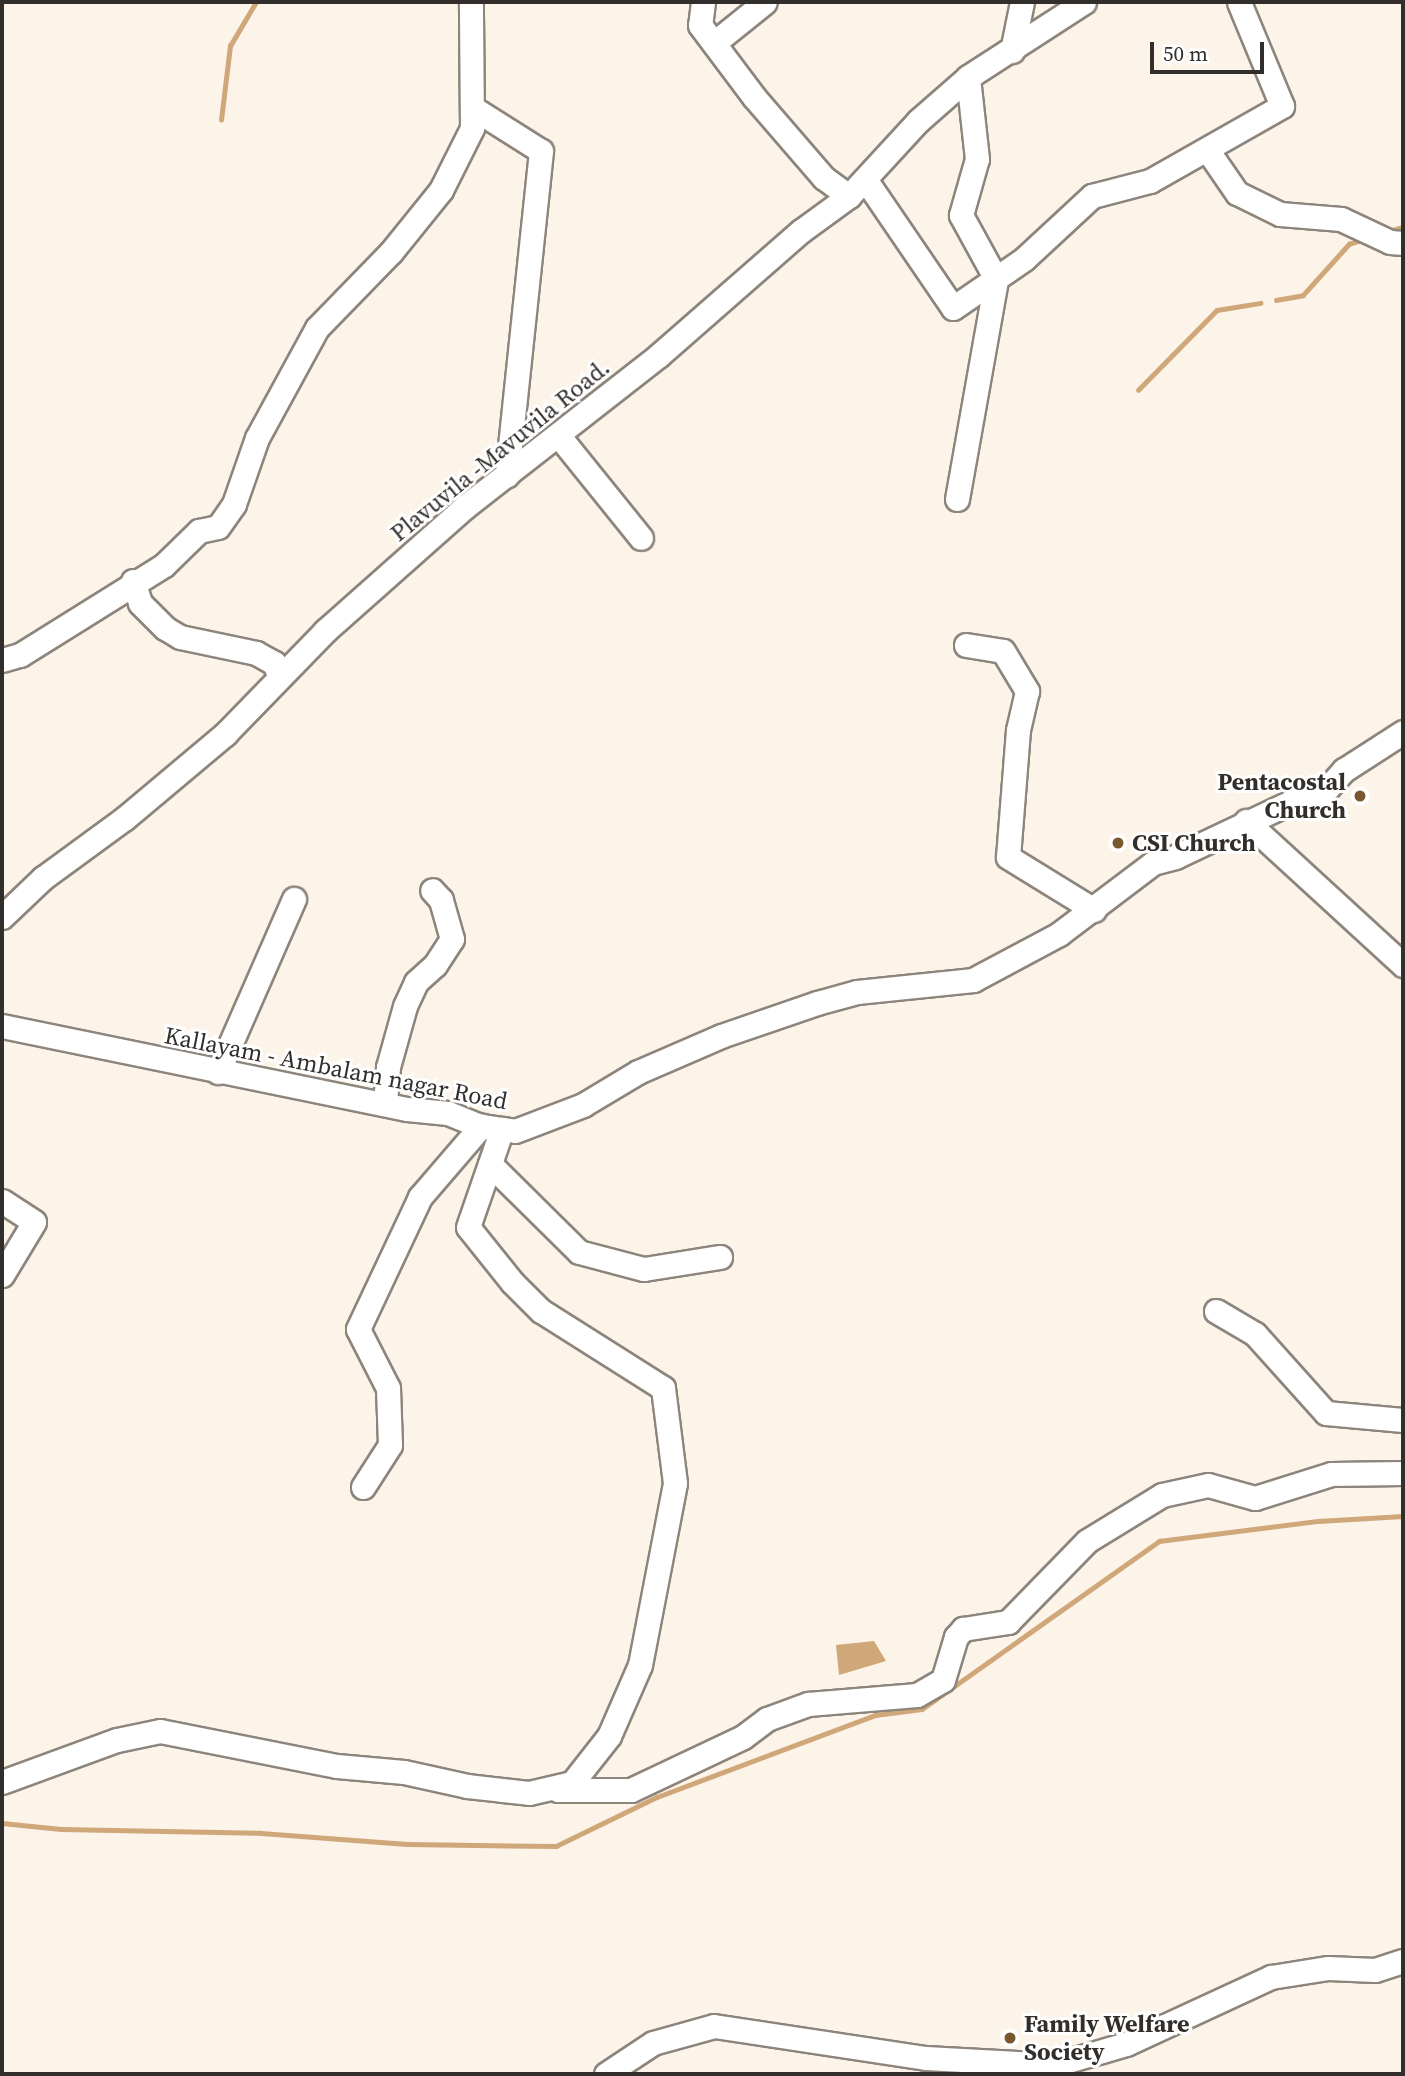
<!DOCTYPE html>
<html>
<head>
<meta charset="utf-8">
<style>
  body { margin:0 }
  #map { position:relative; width:1405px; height:2076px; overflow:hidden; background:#fcf3e9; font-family:"Source Serif 4",serif }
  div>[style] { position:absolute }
  .water>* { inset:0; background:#d0a779 }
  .stream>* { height:4.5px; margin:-2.25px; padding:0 2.25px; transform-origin:2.25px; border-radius:2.25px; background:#d0a779 }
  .roads { filter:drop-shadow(2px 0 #8d857c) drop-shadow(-2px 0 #8d857c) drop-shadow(0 2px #8d857c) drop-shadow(0 -2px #8d857c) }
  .minor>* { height:23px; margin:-11.5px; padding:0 11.5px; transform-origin:11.5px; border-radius:11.5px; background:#fff }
  .dots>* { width:19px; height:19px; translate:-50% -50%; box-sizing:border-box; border:4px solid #fff; border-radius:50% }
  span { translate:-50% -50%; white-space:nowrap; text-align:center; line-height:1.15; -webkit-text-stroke:6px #fff; paint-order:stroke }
  .street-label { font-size:24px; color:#322e2b }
  .poi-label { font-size:24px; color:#322e2b; font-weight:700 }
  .right { translate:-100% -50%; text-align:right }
  .left { translate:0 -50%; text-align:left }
  .frame { position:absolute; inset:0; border:4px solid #322e2b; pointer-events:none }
  .scale { position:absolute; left:1150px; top:42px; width:114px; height:32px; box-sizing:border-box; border:4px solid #322e2b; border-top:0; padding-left:9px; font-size:21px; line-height:24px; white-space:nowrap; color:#322e2b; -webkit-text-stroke:5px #fff; paint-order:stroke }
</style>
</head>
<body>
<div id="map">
  <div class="water">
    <i style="clip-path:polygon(874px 1641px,886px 1661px,839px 1675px,836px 1645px)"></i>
  </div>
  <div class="stream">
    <i style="left:221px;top:120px;width:75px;rotate:-83.1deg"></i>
    <i style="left:230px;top:46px;width:51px;rotate:-59.4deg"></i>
    <i style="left:1389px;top:231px;width:15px;rotate:-16deg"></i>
    <i style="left:1276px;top:300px;width:27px;rotate:-10deg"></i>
    <i style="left:1303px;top:295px;width:69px;rotate:-48deg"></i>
    <i style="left:1349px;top:244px;width:16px;rotate:-18deg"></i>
    <i style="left:1138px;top:390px;width:112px;rotate:-45.4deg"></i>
    <i style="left:1217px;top:310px;width:44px;rotate:-9.2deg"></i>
    <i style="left:2px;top:1823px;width:59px;rotate:5.8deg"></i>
    <i style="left:61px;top:1829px;width:200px;rotate:1.1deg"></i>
    <i style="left:261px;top:1833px;width:146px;rotate:4.3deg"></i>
    <i style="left:407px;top:1844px;width:149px;rotate:0.8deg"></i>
    <i style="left:556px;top:1846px;width:112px;rotate:-25.9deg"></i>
    <i style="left:657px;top:1797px;width:233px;rotate:-20.6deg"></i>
    <i style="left:875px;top:1715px;width:47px;rotate:-7.3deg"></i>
    <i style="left:922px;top:1709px;width:291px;rotate:-35.3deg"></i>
    <i style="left:1159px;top:1541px;width:160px;rotate:-7.2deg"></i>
    <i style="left:1318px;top:1521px;width:85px;rotate:-3.4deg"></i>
  </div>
  <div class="roads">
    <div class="minor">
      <i style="left:703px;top:2px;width:23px;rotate:97deg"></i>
      <i style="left:700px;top:25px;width:90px;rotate:53.1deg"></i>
      <i style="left:754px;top:97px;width:107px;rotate:49.2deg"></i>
      <i style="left:824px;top:178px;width:31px;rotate:36deg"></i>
      <i style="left:714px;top:43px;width:65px;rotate:-38.8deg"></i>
      <i style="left:1012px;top:51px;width:50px;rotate:-78.5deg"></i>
      <i style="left:473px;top:108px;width:80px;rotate:32.3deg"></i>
      <i style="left:541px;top:151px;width:326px;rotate:96deg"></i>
      <i style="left:1208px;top:151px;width:51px;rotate:55.4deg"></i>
      <i style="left:1237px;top:193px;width:48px;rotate:26deg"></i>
      <i style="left:1280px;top:214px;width:61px;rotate:4.7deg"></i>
      <i style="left:1341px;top:219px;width:54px;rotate:25.1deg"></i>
      <i style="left:1390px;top:242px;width:13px;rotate:4deg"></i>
      <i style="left:865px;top:179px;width:156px;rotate:55.7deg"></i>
      <i style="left:953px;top:308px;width:86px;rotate:-34.6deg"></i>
      <i style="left:1024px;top:259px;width:93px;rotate:-42.8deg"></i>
      <i style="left:1092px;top:196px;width:60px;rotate:-14.5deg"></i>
      <i style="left:1150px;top:181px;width:152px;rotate:-29.6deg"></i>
      <i style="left:1282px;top:106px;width:113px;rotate:-112.5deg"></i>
      <i style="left:558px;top:435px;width:132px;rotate:51.1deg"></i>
      <i style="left:957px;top:499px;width:223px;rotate:-79.9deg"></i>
      <i style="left:996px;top:279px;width:73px;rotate:-118.7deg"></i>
      <i style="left:961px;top:215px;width:58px;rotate:-74.1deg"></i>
      <i style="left:977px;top:159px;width:82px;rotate:-96.3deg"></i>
      <i style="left:133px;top:581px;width:23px;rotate:72deg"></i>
      <i style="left:140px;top:603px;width:35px;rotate:45deg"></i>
      <i style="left:165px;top:628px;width:17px;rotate:31deg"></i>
      <i style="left:180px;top:637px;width:78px;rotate:11.9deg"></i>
      <i style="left:256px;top:653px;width:21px;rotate:29deg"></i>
      <i style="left:274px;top:663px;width:15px;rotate:67deg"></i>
      <i style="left:966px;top:645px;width:37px;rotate:9deg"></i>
      <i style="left:1003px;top:651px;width:47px;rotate:59deg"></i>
      <i style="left:1027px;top:691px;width:40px;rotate:103deg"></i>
      <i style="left:1018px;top:730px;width:127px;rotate:94.5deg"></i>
      <i style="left:1008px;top:857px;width:101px;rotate:31.6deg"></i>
      <i style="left:2px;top:660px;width:19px;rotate:-16deg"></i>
      <i style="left:20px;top:655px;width:170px;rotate:-32deg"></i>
      <i style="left:164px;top:565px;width:49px;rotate:-44.2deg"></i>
      <i style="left:199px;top:531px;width:19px;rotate:-12deg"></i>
      <i style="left:218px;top:527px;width:28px;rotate:-55deg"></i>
      <i style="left:234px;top:504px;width:70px;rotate:-70.8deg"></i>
      <i style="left:257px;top:438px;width:125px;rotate:-61.4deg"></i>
      <i style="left:317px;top:328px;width:106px;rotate:-45.8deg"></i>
      <i style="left:391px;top:252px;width:80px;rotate:-51.1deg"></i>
      <i style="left:441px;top:190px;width:69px;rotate:-63.4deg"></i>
      <i style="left:472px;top:128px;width:126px;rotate:-90.5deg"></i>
      <i style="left:1246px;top:821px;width:213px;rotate:42.5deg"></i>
      <i style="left:2px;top:917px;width:57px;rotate:-43.6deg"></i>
      <i style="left:43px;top:878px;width:102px;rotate:-36.2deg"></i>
      <i style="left:125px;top:818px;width:131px;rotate:-40deg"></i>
      <i style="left:225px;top:734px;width:144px;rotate:-45.8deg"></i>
      <i style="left:325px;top:631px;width:188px;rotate:-41.6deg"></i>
      <i style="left:466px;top:506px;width:244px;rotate:-38deg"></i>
      <i style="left:658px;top:356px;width:190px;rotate:-41.2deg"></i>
      <i style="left:801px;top:231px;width:59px;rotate:-36.1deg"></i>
      <i style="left:849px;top:196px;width:102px;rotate:-47.4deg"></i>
      <i style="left:918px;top:121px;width:67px;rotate:-41.3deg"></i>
      <i style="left:968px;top:77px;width:138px;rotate:-32.9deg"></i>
      <i style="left:2px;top:1026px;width:413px;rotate:11.6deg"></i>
      <i style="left:407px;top:1109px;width:41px;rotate:5.6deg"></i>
      <i style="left:448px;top:1113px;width:35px;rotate:22deg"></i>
      <i style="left:481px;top:1126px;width:34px;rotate:8deg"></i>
      <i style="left:515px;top:1131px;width:73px;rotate:-20.9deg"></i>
      <i style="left:583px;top:1105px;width:64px;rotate:-31deg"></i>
      <i style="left:638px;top:1072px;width:90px;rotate:-23.4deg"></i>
      <i style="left:721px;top:1036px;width:102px;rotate:-19deg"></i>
      <i style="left:817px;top:1003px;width:41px;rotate:-15.4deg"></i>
      <i style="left:857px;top:992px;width:117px;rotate:-5.9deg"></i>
      <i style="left:973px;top:980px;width:98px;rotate:-28.1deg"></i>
      <i style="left:1059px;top:934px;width:118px;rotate:-37.1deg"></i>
      <i style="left:1153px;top:863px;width:23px;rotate:-15deg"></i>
      <i style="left:1175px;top:857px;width:131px;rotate:-25.4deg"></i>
      <i style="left:1293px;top:801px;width:32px;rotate:-16deg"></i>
      <i style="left:1324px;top:792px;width:30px;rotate:-48deg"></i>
      <i style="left:1344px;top:770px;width:70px;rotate:-32.8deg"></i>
      <i style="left:218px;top:1072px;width:189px;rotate:-66.3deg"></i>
      <i style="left:385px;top:1102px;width:35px;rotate:-85deg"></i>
      <i style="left:388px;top:1067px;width:63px;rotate:-74.4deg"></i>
      <i style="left:405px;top:1006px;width:26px;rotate:-65deg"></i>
      <i style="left:416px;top:982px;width:25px;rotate:-42deg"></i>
      <i style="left:435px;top:965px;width:31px;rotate:-57deg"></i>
      <i style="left:452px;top:939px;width:41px;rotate:-105.8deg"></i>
      <i style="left:441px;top:900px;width:13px;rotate:-132deg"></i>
      <i style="left:490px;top:1164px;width:125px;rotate:44.7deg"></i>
      <i style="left:579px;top:1252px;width:67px;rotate:14.7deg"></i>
      <i style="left:644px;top:1269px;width:77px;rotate:-9deg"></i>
      <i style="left:2px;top:1201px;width:38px;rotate:33deg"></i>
      <i style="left:34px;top:1222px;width:62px;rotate:121.1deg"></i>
      <i style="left:1216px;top:1311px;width:45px;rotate:30.5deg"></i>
      <i style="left:1255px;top:1334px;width:106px;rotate:48.1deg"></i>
      <i style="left:1326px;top:1413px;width:77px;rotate:5.2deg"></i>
      <i style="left:363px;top:1487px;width:50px;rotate:-57.3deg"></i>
      <i style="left:390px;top:1445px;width:57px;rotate:-92deg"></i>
      <i style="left:388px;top:1388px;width:66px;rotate:-117deg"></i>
      <i style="left:358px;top:1329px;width:146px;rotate:-64.8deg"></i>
      <i style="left:420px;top:1197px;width:94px;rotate:-49.3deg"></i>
      <i style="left:2px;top:1782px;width:122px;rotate:-20.1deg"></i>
      <i style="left:117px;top:1740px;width:44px;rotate:-11.8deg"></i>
      <i style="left:160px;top:1731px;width:180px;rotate:11.2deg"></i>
      <i style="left:337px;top:1766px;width:67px;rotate:5.1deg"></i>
      <i style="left:404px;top:1772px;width:65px;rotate:12.5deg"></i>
      <i style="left:467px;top:1786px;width:62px;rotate:6.4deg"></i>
      <i style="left:529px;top:1793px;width:44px;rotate:-13.1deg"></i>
      <i style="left:572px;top:1783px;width:60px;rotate:-51.8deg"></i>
      <i style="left:609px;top:1736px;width:77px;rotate:-66.4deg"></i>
      <i style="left:640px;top:1665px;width:185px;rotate:-79.1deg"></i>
      <i style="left:675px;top:1483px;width:96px;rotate:-97.2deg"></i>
      <i style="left:663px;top:1388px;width:144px;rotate:-147.7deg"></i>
      <i style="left:541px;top:1311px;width:41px;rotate:-135deg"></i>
      <i style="left:512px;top:1282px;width:70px;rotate:-128.7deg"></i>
      <i style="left:468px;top:1227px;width:104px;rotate:-70.9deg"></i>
      <i style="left:558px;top:1790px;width:73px"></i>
      <i style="left:631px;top:1790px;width:124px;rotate:-25.3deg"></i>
      <i style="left:743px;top:1737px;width:30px;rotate:-37deg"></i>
      <i style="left:767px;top:1719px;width:44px;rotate:-20.1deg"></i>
      <i style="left:808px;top:1704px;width:109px;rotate:-4.7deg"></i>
      <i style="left:917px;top:1695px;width:30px;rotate:-30deg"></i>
      <i style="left:943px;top:1680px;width:45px;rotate:-73.2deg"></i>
      <i style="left:956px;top:1637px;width:11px;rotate:-49deg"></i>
      <i style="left:963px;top:1629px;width:46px;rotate:-8.8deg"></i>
      <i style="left:1008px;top:1622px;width:113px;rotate:-45.7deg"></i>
      <i style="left:1087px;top:1541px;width:88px;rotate:-31.5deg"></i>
      <i style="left:1162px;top:1495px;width:47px;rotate:-12.3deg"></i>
      <i style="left:1208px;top:1485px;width:49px;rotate:15.5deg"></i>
      <i style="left:1255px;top:1498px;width:80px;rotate:-17.5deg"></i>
      <i style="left:1331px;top:1474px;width:72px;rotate:-0.8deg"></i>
      <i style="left:606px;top:2074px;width:56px;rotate:-33.4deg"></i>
      <i style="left:653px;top:2043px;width:63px;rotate:-15.6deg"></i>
      <i style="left:714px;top:2026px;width:214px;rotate:8.6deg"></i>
      <i style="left:926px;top:2058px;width:128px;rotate:3.1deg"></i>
      <i style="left:1054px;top:2065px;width:75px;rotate:-16.3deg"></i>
      <i style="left:1126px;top:2044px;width:160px;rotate:-24.8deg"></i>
      <i style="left:1271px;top:1977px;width:58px;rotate:-9deg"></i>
      <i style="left:1328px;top:1968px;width:47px;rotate:2.4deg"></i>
      <i style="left:1375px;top:1970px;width:29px;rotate:-18deg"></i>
    </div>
  </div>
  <div class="dots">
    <i style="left:1360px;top:796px;background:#7a582f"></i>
    <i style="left:1118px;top:843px;background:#7a582f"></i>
    <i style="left:1010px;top:2038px;background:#7a582f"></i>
  </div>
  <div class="street-label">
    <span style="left:500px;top:450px;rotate:-39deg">Plavuvila -Mavuvila Road.</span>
    <span style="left:336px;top:1068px;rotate:11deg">Kallayam - Ambalam nagar Road</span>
  </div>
  <div class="poi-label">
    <span class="right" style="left:1346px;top:796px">Pentacostal<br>Church</span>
    <span class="left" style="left:1132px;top:843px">CSI Church</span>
    <span class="left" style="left:1024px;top:2038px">Family Welfare<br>Society</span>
  </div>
  <div class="frame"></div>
  <div class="scale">50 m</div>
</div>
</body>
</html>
